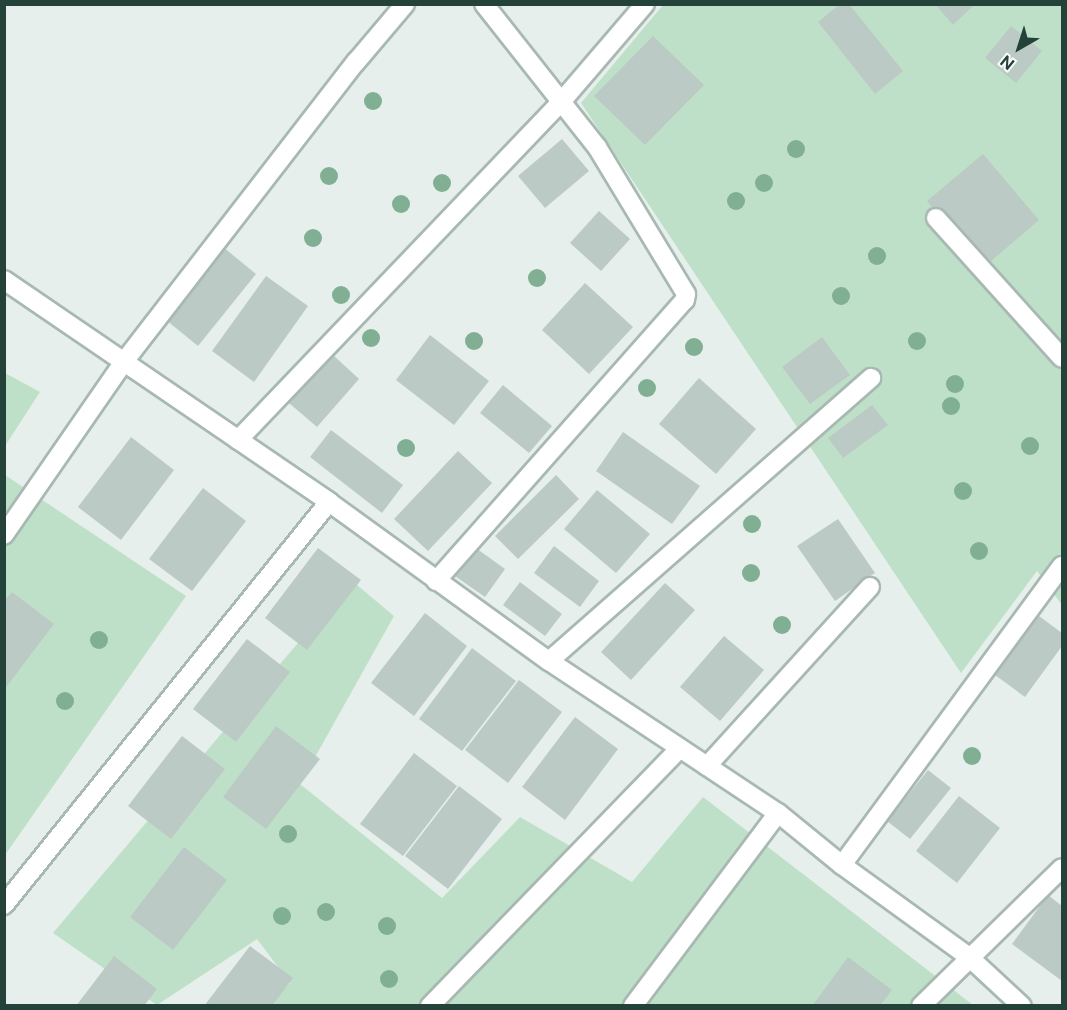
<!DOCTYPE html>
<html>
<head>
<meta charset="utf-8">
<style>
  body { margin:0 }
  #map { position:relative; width:1067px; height:1010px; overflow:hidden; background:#e6efeb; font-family:"Public Sans",sans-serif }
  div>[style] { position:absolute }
  .green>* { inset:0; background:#bfe0c8 }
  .building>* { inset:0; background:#bbcac4 }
  .roads { filter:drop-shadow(2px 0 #a8b8b2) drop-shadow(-2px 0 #a8b8b2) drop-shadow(0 2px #a8b8b2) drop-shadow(0 -2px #a8b8b2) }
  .minor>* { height:18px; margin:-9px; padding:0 9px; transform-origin:9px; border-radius:9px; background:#fff }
  .trees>* { width:18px; height:18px; margin:-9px; border-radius:50%; background:#80af93 }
  span { translate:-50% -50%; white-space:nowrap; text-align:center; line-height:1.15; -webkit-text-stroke:5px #f7fbf9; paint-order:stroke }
  .frame { position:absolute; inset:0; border:6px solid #24423a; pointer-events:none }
  .north { position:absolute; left:989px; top:18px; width:60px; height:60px; -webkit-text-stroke:4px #f7fbf9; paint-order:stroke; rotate:219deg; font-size:16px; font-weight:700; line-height:24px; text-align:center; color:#24423a }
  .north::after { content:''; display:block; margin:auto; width:21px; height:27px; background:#24423a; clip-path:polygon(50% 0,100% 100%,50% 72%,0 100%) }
</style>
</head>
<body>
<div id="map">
  <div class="green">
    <i style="clip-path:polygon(663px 5px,1062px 5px,1062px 605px,1037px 571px,961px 673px,581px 103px)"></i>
    <i style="clip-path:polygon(5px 373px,40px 392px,5px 446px)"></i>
    <i style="clip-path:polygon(5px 475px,186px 596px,5px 855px)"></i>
    <i style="clip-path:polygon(351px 580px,394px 616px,300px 784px,442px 898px,520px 817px,632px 882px,703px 797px,973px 1005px,269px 1005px,290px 983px,257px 939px,157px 1005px,53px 933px)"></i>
  </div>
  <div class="building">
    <i style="clip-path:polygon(840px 4px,849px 4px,903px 71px,875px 94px,818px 22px)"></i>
    <i style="clip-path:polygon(935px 4px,975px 4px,953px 25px)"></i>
    <i style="clip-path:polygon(1011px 26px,1042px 51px,1016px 83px,985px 58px)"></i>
    <i style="clip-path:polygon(653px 36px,704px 85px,645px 145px,594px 96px)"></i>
    <i style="clip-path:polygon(562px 139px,589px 171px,545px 208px,518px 176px)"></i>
    <i style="clip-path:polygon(983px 154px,1039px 220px,983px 268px,927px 201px)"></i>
    <i style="clip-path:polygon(599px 211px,630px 239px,601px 271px,570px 243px)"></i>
    <i style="clip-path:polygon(223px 247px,256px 274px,198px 346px,166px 320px)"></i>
    <i style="clip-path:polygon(266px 276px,308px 306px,254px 382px,212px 351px)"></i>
    <i style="clip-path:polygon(585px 283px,633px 327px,589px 374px,542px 330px)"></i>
    <i style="clip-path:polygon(430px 335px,489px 381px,454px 425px,396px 380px)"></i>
    <i style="clip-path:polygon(822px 337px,850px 375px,810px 404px,782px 367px)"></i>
    <i style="clip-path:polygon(332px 354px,359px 379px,317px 427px,289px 403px)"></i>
    <i style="clip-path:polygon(699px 378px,756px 429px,716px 474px,659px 424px)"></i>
    <i style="clip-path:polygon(503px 385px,552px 426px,529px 453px,480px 413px)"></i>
    <i style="clip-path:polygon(872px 405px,888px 425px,843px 458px,828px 438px)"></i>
    <i style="clip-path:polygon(331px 430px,403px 485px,382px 513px,310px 457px)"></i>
    <i style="clip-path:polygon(623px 432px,700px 486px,672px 524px,596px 471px)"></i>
    <i style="clip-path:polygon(131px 437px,174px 470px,121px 540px,78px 507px)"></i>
    <i style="clip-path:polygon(458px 451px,492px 483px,428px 551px,394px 519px)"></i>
    <i style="clip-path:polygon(556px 475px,579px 499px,518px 559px,495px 536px)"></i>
    <i style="clip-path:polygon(203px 488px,246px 521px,192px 591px,149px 559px)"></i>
    <i style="clip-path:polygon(597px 490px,650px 534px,616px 573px,564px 529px)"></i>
    <i style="clip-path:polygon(838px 519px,875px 573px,835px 601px,797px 546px)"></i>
    <i style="clip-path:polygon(473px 546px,505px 569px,485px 597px,452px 574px)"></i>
    <i style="clip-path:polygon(554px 546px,599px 581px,580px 607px,534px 573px)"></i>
    <i style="clip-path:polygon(318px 548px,361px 580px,307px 650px,265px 618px)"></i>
    <i style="clip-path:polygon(520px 582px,562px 614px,545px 636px,503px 605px)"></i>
    <i style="clip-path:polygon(665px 583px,695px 610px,631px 680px,601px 652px)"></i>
    <i style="clip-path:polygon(12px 592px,54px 624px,4px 690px,4px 601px)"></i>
    <i style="clip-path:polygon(425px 613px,467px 646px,414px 716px,371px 683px)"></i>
    <i style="clip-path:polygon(1039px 616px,1062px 633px,1062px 646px,1025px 697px,995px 675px)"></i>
    <i style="clip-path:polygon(724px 636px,764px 670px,720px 721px,680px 687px)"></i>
    <i style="clip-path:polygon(247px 639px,290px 672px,236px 742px,193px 709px)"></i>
    <i style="clip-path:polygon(472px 648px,516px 681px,462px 751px,419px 719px)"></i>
    <i style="clip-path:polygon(519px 680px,562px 712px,508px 783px,465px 750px)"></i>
    <i style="clip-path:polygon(575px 717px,618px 749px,565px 820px,522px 787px)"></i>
    <i style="clip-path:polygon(276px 726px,320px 759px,266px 829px,223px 797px)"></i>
    <i style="clip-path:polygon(182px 736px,225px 769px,171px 839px,128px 806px)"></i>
    <i style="clip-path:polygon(414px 753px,457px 786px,403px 856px,360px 824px)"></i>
    <i style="clip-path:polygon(928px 770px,951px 788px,910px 839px,887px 821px)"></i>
    <i style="clip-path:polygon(459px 786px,502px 819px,448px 889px,405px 856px)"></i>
    <i style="clip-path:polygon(959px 796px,1000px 828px,957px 883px,916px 851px)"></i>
    <i style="clip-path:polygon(184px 847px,227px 880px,173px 950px,130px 917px)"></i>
    <i style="clip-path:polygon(1048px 895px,1062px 906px,1062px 981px,1012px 944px)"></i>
    <i style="clip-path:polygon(250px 946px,293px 978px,272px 1006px,204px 1006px)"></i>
    <i style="clip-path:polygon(114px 956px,157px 989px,144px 1006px,76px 1006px)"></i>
    <i style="clip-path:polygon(848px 957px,892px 990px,880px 1006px,812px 1006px)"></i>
  </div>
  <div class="roads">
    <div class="minor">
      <i style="left:936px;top:218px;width:188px;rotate:48deg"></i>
      <i style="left:4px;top:280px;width:394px;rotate:34.3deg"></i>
      <i style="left:329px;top:502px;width:271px;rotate:35.9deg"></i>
      <i style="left:549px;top:661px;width:275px;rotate:33.6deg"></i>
      <i style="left:778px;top:813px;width:82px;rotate:39.1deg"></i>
      <i style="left:842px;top:865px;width:157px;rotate:35.9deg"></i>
      <i style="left:969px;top:957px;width:72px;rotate:42.8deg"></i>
      <i style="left:238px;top:440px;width:468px;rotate:-46.3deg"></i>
      <i style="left:561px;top:102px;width:129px;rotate:-49.4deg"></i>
      <i style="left:4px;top:535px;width:209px;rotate:-55.3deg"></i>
      <i style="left:123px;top:363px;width:381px;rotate:-52.3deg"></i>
      <i style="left:356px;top:62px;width:76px;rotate:-49.8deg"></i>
      <i style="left:436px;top:581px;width:375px;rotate:-48.5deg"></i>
      <i style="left:685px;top:300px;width:6px;rotate:-81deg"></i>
      <i style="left:686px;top:294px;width:172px;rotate:-121.2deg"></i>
      <i style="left:597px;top:147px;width:182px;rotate:-128.3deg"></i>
      <i style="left:549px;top:661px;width:429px;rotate:-41.3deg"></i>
      <i style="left:707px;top:766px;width:242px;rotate:-47.7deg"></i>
      <i style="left:842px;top:865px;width:371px;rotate:-53.7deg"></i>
      <i style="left:4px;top:905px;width:518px;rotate:-51.12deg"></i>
      <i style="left:430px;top:1006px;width:359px;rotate:-45.9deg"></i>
      <i style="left:633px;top:1006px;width:241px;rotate:-53.1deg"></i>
      <i style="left:921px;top:1006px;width:197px;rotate:-44.4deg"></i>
    </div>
  </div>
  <div class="trees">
    <i style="left:373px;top:101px"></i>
    <i style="left:796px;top:149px"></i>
    <i style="left:329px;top:176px"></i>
    <i style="left:442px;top:183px"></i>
    <i style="left:764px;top:183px"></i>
    <i style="left:736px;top:201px"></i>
    <i style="left:401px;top:204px"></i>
    <i style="left:313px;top:238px"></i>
    <i style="left:877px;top:256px"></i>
    <i style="left:537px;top:278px"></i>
    <i style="left:341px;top:295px"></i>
    <i style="left:841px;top:296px"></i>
    <i style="left:371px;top:338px"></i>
    <i style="left:474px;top:341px"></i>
    <i style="left:917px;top:341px"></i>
    <i style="left:694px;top:347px"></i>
    <i style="left:955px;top:384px"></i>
    <i style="left:647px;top:388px"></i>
    <i style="left:951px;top:406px"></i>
    <i style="left:1030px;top:446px"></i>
    <i style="left:406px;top:448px"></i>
    <i style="left:963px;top:491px"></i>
    <i style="left:752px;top:524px"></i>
    <i style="left:979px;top:551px"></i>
    <i style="left:751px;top:573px"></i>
    <i style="left:782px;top:625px"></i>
    <i style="left:99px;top:640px"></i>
    <i style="left:65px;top:701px"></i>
    <i style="left:972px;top:756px"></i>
    <i style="left:288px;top:834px"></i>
    <i style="left:326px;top:912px"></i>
    <i style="left:282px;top:916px"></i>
    <i style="left:387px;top:926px"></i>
    <i style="left:389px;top:979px"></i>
  </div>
  <div class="frame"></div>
  <div class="north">N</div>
</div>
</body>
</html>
